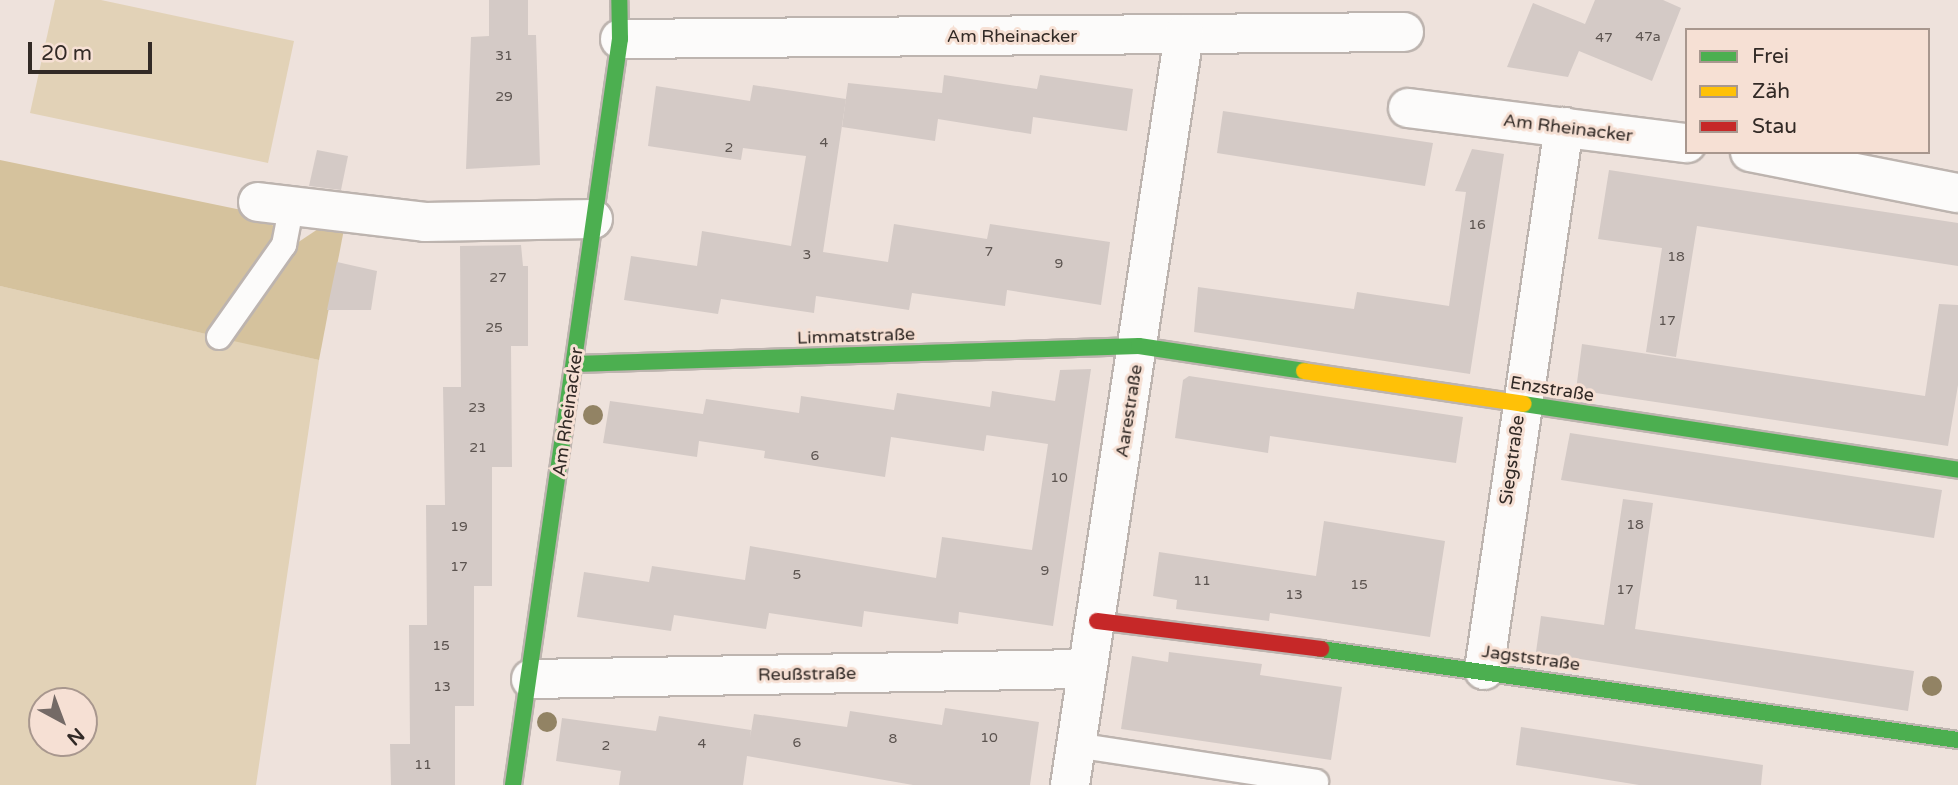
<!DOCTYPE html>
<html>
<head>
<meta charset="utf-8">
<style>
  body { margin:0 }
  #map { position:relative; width:1958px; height:785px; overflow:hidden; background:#eee2dc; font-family:"Varela Round",sans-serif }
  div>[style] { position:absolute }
  .green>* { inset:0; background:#e2d2b7 }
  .forest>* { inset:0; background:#d5c29d }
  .building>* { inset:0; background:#d4cac6 }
  .roads { filter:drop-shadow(2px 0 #bdb4af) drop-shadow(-2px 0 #bdb4af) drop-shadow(0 2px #bdb4af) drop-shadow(0 -2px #bdb4af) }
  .lane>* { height:24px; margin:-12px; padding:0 12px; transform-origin:12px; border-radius:12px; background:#fcfbfa }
  .street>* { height:38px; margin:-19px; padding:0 19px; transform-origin:19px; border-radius:19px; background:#fcfbfa }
  .fast>* { height:16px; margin:-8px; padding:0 8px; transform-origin:8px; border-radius:8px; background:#4caf50 }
  .slow>* { height:16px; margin:-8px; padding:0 8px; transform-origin:8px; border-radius:8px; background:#ffc107 }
  .jam>* { height:16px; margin:-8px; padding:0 8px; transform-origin:8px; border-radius:8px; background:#c62828 }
  .trees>* { width:20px; height:20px; margin:-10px; border-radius:50%; background:#928364 }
  span { translate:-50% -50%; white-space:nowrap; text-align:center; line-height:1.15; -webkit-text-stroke:6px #f6e0d4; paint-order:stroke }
  .number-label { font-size:14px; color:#5b534f }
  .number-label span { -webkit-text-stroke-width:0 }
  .street-label { font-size:18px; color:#322a26 }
  .legend { position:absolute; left:1685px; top:28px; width:245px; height:126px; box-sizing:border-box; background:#f6e0d4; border:2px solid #a8978e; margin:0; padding:9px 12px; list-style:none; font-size:21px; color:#322a26 }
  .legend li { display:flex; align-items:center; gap:14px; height:35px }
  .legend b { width:35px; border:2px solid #a8978e }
  .north { position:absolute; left:28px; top:687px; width:70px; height:70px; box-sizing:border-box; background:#f6e0d4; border:2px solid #a8978e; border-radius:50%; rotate:139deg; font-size:19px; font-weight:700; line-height:28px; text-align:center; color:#322a26 }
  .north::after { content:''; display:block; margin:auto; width:24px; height:32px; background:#746a66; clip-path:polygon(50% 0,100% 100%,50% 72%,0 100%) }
  .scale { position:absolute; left:28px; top:42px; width:124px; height:32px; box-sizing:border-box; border:4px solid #322a26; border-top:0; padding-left:9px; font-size:21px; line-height:24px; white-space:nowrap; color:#322a26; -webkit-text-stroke:5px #f6e0d4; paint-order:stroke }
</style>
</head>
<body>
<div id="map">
  <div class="green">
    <i style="clip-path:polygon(55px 0,101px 0,294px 41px,268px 163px,30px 113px)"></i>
    <i style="clip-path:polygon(evenodd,0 286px,319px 360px,256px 785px,0 785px,0 286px,42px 701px,84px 701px,84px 743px,42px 743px,42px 701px)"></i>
  </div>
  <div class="forest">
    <i style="clip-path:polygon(0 160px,270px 216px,277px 240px,206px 334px,0 286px)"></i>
    <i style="clip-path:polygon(318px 229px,344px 229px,319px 360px,229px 340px,297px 243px)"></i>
  </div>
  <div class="building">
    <i style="clip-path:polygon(489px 0,528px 0,528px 35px,536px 35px,540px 165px,466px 169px,471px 37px,489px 36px)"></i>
    <i style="clip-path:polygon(1595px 0,1663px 0,1681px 8px,1652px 81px,1579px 51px,1568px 77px,1507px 67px,1533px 3px,1585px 24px)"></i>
    <i style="clip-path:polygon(944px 75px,1037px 89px,1040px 75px,1133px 89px,1127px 131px,1033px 117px,1031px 134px,938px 119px,940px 104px,935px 141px,842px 127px,848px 83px,942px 93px)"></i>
    <i style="clip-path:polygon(753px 85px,846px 99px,823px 252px,888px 262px,894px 224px,987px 239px,990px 224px,1110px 242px,1101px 305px,1007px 290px,1005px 306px,912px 293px,909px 310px,816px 296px,814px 313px,721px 299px,718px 314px,624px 300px,631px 256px,697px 266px,702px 231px,791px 246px,806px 156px,743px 148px,741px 160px,648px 146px,656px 86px,750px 101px)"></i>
    <i style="clip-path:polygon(1223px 111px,1433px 143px,1425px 186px,1217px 153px)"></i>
    <i style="clip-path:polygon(1472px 149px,1504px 154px,1470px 374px,1194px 332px,1198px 287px,1354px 309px,1357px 292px,1449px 306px,1466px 192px,1455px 191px)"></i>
    <i style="clip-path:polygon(317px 150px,348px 156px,341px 190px,309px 186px)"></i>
    <i style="clip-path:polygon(1609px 170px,1958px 223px,1958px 266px,1697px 226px,1676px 357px,1646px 352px,1662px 248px,1598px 239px)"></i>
    <i style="clip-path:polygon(521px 245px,523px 266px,528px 266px,528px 346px,511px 346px,512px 467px,492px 467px,492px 586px,474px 586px,474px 706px,455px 706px,455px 785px,391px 785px,390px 744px,410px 744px,409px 625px,427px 625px,426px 505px,445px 505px,443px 387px,461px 387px,460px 246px)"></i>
    <i style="clip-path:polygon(337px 262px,377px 271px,371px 310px,327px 310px)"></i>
    <i style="clip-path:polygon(1939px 304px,1958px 305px,1958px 385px,1948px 446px,1576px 390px,1582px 344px,1925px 396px)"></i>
    <i style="clip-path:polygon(1091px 369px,1053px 626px,959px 612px,958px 624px,864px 611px,862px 627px,769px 613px,766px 629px,674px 615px,671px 631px,577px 617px,584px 572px,649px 582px,652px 566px,745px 580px,750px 546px,936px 578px,942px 537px,1032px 550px,1048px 444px,986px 435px,990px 411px,984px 451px,891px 437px,885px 477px,764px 458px,765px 451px,699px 441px,697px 457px,603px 443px,610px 401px,703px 414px,706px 399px,799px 413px,801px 396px,894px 410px,897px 393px,990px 407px,992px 391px,1055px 401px,1060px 370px)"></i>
    <i style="clip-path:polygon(1189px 376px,1463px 417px,1456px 463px,1270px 436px,1268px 453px,1175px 438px,1183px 380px)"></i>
    <i style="clip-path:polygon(1570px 433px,1942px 490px,1934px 538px,1561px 480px)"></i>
    <i style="clip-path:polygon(1623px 499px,1653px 503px,1635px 629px,1914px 671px,1908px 711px,1536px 652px,1541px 616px,1604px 625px)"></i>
    <i style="clip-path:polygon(1324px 521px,1445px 541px,1430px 637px,1270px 613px,1269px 621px,1176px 609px,1177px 600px,1153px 596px,1159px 552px,1316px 576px)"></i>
    <i style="clip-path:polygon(1169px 652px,1262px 664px,1260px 675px,1342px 687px,1331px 760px,1121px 729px,1132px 656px,1168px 662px)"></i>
    <i style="clip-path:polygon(945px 708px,1039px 722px,1030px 785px,913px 785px,747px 756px,743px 785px,619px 785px,621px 771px,556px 761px,562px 718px,656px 731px,659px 716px,751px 730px,750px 738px,754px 714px,847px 727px,850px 711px,942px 725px)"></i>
    <i style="clip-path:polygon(1521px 727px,1763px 765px,1761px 785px,1639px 785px,1516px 765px)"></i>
  </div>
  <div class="roads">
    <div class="lane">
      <i style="left:219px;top:337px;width:113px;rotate:-54.8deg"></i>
      <i style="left:284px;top:245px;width:37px;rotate:-79deg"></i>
      <i style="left:1075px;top:745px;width:244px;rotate:8.7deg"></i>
    </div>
    <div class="street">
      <i style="left:620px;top:39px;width:784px;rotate:-0.51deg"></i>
      <i style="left:1408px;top:108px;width:281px;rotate:7.2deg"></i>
      <i style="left:1750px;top:152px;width:212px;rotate:11.2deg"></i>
      <i style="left:258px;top:202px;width:168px;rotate:6.8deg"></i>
      <i style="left:425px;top:222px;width:168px;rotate:-1deg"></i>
      <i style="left:1484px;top:670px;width:549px;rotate:-81.62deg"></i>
      <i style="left:531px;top:679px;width:553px;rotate:-1.04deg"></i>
      <i style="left:1070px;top:785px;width:759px;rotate:-81.36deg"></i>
    </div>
    <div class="fast">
      <i style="left:575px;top:364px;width:564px;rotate:-1.83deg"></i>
      <i style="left:1139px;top:346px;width:167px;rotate:8.6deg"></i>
      <i style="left:1524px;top:404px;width:439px;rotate:8.6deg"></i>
      <i style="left:1321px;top:649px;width:643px;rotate:8.13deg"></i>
      <i style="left:513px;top:785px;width:754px;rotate:-81.84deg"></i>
      <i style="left:620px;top:39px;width:39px;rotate:-91deg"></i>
    </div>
    <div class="slow">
      <i style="left:1304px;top:371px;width:222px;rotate:8.5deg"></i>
    </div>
    <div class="jam">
      <i style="left:1097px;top:621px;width:226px;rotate:7.1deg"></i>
    </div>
  </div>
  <div class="trees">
    <i style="left:593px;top:415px"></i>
    <i style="left:1932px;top:686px"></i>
    <i style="left:547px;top:722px"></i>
  </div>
  <div class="number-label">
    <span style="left:1648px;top:37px">47a</span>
    <span style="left:1604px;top:38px">47</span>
    <span style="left:504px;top:56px">31</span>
    <span style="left:504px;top:97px">29</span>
    <span style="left:824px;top:143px">4</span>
    <span style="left:729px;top:148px">2</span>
    <span style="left:1477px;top:225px">16</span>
    <span style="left:989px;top:252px">7</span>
    <span style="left:807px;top:255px">3</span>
    <span style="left:1676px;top:257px">18</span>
    <span style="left:1059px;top:264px">9</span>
    <span style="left:498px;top:278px">27</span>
    <span style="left:1667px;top:321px">17</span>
    <span style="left:494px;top:328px">25</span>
    <span style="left:477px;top:408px">23</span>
    <span style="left:478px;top:448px">21</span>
    <span style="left:815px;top:456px">6</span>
    <span style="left:1059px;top:478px">10</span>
    <span style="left:1635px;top:525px">18</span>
    <span style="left:459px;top:527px">19</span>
    <span style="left:459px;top:567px">17</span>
    <span style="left:1045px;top:571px">9</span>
    <span style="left:797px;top:575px">5</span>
    <span style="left:1202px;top:581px">11</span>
    <span style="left:1359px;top:585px">15</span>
    <span style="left:1625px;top:590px">17</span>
    <span style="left:1294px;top:595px">13</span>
    <span style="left:441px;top:646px">15</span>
    <span style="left:442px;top:687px">13</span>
    <span style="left:989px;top:738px">10</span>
    <span style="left:893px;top:739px">8</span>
    <span style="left:797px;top:743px">6</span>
    <span style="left:702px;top:744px">4</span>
    <span style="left:606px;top:746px">2</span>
    <span style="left:423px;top:765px">11</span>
  </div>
  <div class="street-label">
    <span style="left:1012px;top:36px">Am Rheinacker</span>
    <span style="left:1568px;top:128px;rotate:7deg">Am Rheinacker</span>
    <span style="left:856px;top:336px;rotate:-2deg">Limmatstraße</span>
    <span style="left:1552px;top:389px;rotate:9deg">Enzstraße</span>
    <span style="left:1129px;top:411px;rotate:-81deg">Aarestraße</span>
    <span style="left:568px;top:412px;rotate:-82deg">Am Rheinacker</span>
    <span style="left:1512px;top:460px;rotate:-82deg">Siegstraße</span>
    <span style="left:1531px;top:658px;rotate:8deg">Jagststraße</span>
    <span style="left:807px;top:674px;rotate:-1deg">Reußstraße</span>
  </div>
  <ul class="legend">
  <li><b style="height:9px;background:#4caf50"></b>Frei</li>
  <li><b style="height:9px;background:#ffc107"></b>Zäh</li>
  <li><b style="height:9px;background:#c62828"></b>Stau</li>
  </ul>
  <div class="north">N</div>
  <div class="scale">20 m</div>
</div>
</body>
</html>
